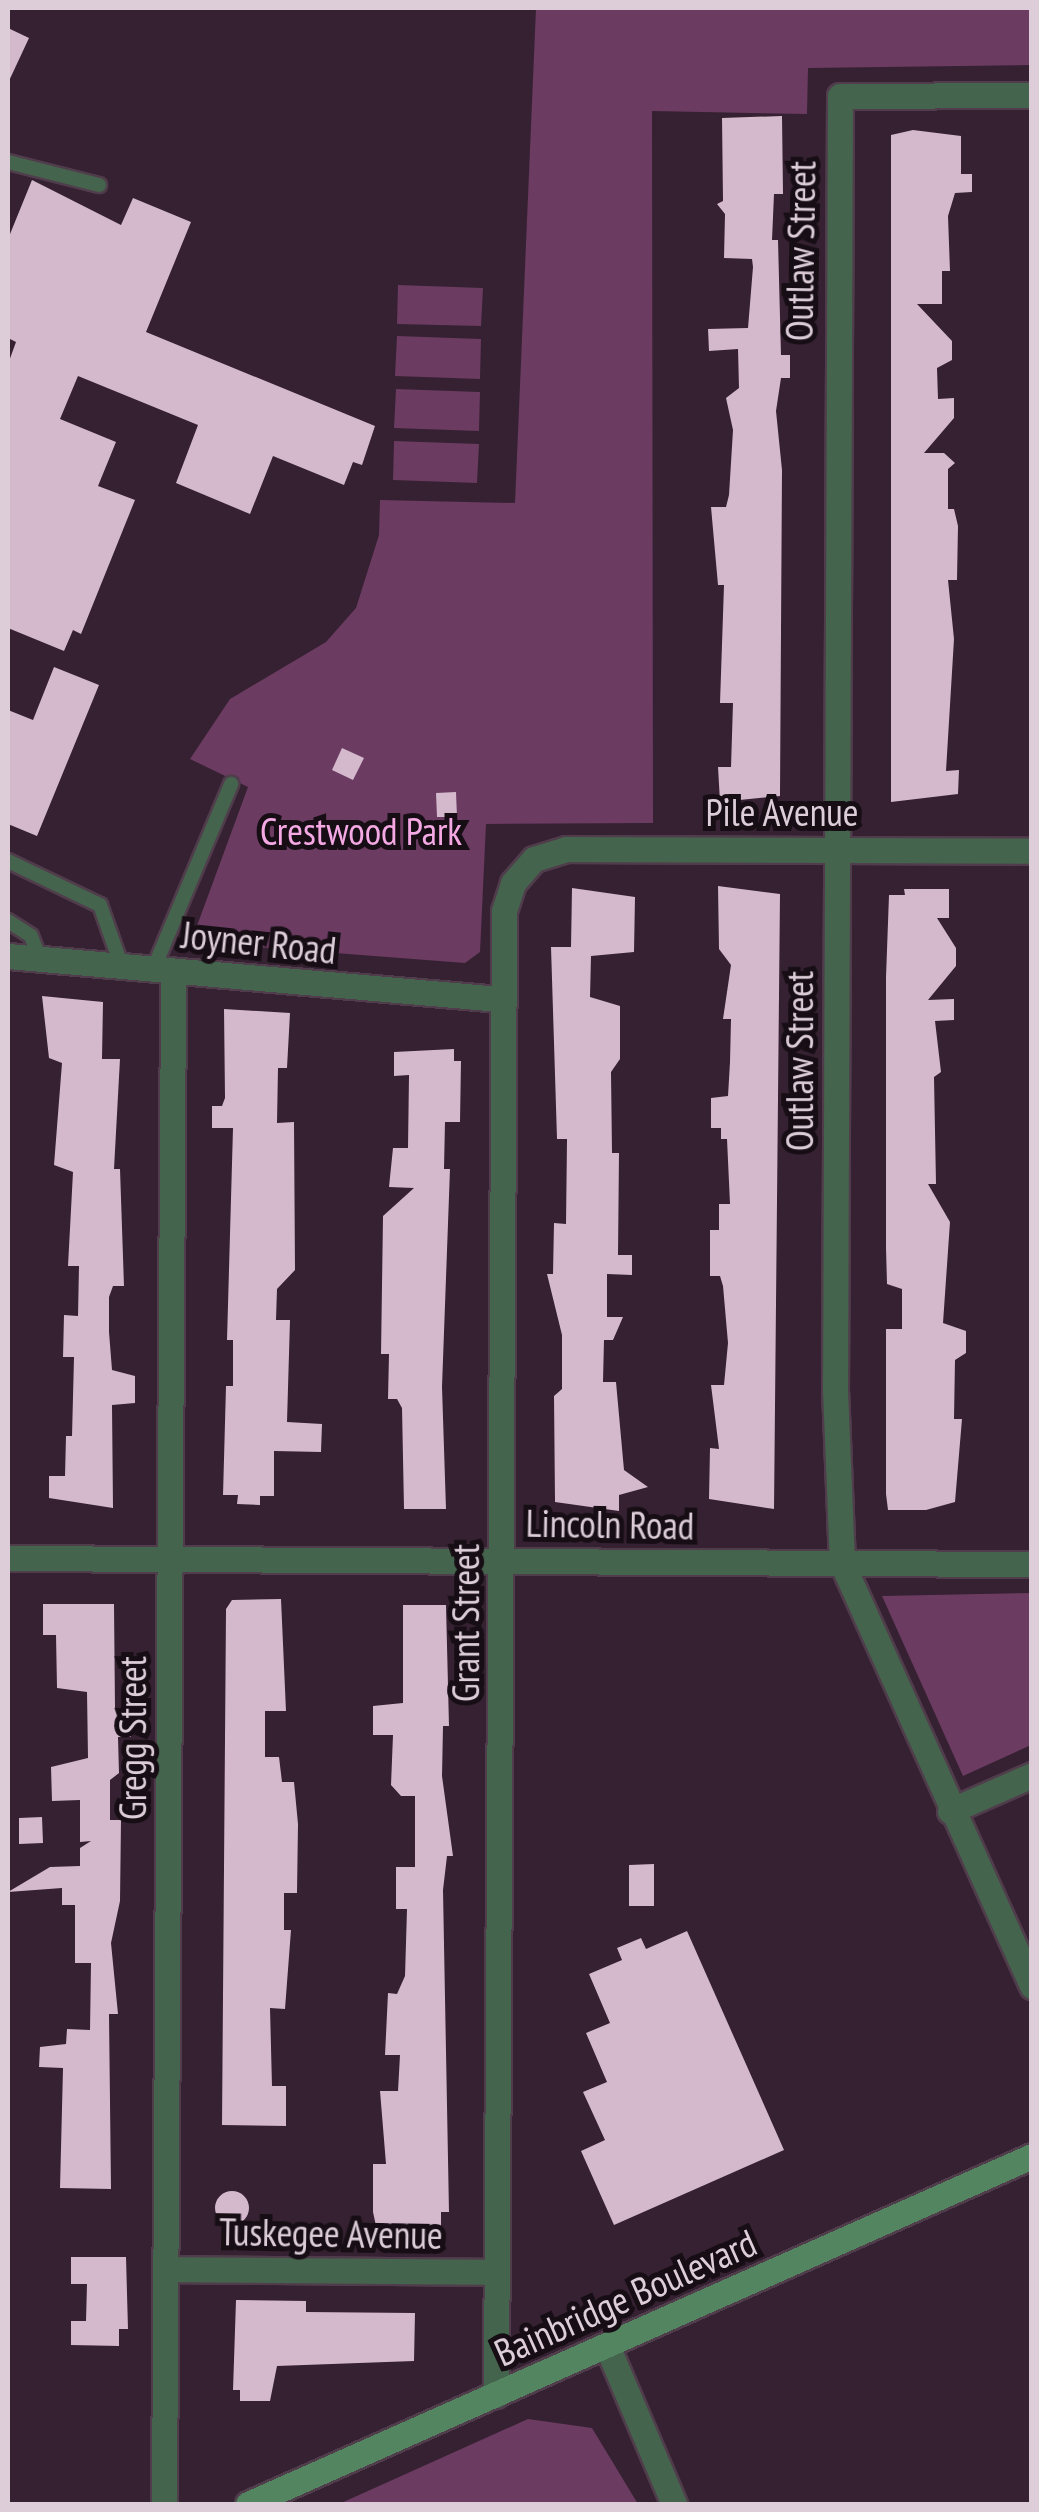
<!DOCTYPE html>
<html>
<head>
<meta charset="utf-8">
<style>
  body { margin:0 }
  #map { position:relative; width:1039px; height:2512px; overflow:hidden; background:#352131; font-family:"PT Sans Narrow",sans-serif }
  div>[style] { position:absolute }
  .green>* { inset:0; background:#6b3b61 }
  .building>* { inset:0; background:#d4b9cd }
  .round { border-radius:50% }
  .roads { filter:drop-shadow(2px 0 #503d4c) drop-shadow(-2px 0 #503d4c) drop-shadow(0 2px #503d4c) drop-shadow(0 -2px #503d4c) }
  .service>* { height:14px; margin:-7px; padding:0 7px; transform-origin:7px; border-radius:7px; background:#45644d }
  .minor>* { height:25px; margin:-12.5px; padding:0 12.5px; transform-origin:12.5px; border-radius:12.5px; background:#45644d }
  .secondary>* { height:25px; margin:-12.5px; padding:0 12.5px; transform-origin:12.5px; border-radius:12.5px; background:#538660 }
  span { translate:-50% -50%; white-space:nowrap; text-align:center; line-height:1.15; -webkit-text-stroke:10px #170e15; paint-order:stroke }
  .street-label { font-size:38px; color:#dccdd8 }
  .park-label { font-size:38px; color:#f5a9e4 }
  .frame { position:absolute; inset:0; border:10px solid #dccdd8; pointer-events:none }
</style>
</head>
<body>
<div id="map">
  <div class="green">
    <i style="clip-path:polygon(536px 8px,1031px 8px,1031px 65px,808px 68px,807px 114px,652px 111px,653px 823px,486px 824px,480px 952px,465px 963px,191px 942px,248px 787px,190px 759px,230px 699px,326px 642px,356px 608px,379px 535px,380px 500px,515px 503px)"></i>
    <i style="clip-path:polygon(398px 285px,483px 288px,481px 326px,397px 324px)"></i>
    <i style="clip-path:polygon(397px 336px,481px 339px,480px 379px,395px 376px)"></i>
    <i style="clip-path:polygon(396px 389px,480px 392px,479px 431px,394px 428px)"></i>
    <i style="clip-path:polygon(394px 441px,479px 444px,477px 483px,393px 480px)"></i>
    <i style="clip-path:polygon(1031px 1593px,1031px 1745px,963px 1776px,882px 1596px)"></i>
    <i style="clip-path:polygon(528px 2419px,592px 2428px,638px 2504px,339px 2504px)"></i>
  </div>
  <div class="building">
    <i style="clip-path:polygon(8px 28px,29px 38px,8px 83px)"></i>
    <i style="clip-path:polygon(782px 116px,783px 194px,774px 194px,772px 240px,778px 240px,781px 355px,790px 355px,790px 378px,781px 378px,776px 411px,782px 470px,780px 796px,720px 802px,718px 767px,731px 767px,733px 703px,720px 703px,724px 585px,718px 585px,711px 507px,726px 507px,729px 495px,733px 430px,726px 398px,739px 388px,738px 349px,709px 351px,708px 329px,748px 328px,753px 267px,752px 259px,724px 258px,725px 214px,717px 204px,723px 201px,722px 118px)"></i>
    <i style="clip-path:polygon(913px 130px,961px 136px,961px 174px,972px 174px,972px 192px,955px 193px,948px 216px,950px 271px,942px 271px,942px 304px,917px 304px,952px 341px,952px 360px,937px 368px,938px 399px,954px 398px,954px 418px,924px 453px,944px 453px,955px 463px,948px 469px,948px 509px,954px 509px,958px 526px,957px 580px,948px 580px,954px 639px,946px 771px,959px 770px,958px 794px,891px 802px,891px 135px)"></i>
    <i style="clip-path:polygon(32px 180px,121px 225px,133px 198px,191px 222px,146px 332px,375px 426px,362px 465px,353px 462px,344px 485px,273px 456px,250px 514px,176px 483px,198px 425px,78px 376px,60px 419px,116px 442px,98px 486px,135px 500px,81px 634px,73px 630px,64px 651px,8px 628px,8px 364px,16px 342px,8px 338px,8px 239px)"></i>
    <i style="clip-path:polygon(54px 667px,99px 685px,37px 836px,8px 824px,8px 710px,33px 720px)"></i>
    <i style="clip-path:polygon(342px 748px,364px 758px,353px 780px,332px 770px)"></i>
    <i style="clip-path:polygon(456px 792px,457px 817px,437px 817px,436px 793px)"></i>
    <i style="clip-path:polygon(718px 886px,780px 894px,774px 1509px,709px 1499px,710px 1448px,719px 1449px,711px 1385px,724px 1385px,728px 1343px,723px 1286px,720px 1276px,710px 1276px,710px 1230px,719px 1230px,719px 1204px,730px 1204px,727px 1139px,721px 1139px,721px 1128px,711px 1128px,711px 1098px,728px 1096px,730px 1062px,731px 1019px,723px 1019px,731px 965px,719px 949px)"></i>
    <i style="clip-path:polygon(572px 888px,635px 897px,634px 952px,591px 956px,590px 997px,620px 1006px,620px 1059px,611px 1072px,612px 1153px,619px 1153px,618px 1255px,632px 1255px,632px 1275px,607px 1274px,607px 1317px,623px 1317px,613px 1340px,604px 1340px,603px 1382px,616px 1382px,624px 1470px,648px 1487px,619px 1495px,619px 1511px,555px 1502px,554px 1396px,562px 1389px,562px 1335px,547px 1274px,553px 1274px,554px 1223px,566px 1224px,567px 1139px,557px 1139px,551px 947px,571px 947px)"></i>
    <i style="clip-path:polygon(904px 889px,949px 889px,949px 918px,937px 918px,956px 948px,956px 966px,928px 1000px,954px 999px,954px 1020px,935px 1021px,941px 1072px,934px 1077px,936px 1184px,928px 1184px,950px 1222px,943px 1323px,966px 1331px,966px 1353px,955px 1360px,954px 1419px,962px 1419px,955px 1502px,926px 1510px,888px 1510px,886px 1494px,886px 1329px,902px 1329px,902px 1289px,887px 1284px,886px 1248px,886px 977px,889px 895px,905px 895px)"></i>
    <i style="clip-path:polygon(42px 996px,103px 1002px,102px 1059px,120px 1059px,114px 1169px,120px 1169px,124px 1286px,113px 1286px,109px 1297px,109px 1332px,112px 1370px,135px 1376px,135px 1403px,112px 1405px,113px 1508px,49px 1498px,49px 1476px,65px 1476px,66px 1436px,72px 1436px,74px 1357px,63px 1357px,64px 1315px,78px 1316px,79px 1266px,68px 1266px,73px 1172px,54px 1165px,62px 1063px,49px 1058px)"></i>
    <i style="clip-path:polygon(224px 1009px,290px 1013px,287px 1068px,278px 1068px,277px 1123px,294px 1122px,295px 1270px,277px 1289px,276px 1320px,290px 1320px,287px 1422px,322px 1424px,321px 1452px,274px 1451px,274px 1496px,260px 1496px,260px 1505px,237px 1504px,238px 1495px,223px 1495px,226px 1386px,233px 1386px,233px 1340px,227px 1340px,233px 1128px,212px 1128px,212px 1106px,222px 1106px,225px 1098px)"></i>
    <i style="clip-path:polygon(454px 1049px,454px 1061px,461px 1061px,460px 1122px,445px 1122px,444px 1169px,450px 1169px,442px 1387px,446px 1509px,404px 1509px,402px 1408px,397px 1399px,388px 1399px,389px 1354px,381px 1354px,383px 1216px,414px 1188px,389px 1187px,393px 1148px,408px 1148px,409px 1075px,394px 1076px,394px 1052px)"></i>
    <i style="clip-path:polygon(281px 1599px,286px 1711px,265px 1711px,265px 1757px,279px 1757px,282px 1782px,294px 1782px,298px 1824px,297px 1893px,284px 1893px,284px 1930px,291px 1930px,285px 2009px,270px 2008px,272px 2086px,286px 2086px,286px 2126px,222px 2125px,226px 1609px,232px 1600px)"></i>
    <i style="clip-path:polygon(43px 1604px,114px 1604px,115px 1708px,130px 1717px,131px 1737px,118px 1737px,119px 1773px,110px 1780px,110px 1820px,121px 1820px,120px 1901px,111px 1943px,118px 2014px,109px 2014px,111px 2189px,60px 2188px,63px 2068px,39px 2067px,40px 2047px,66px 2044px,67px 2029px,90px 2030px,91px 1963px,75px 1963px,75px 1905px,62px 1905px,62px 1888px,8px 1892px,50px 1867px,80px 1866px,80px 1848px,91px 1841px,80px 1842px,80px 1800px,52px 1801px,51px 1767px,88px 1758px,87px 1692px,57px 1688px,56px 1635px,43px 1635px)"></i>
    <i style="clip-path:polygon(403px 1605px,446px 1605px,449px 1726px,443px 1726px,442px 1776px,453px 1856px,447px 1856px,443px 1890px,449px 2212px,441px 2212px,441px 2230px,376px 2226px,373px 2212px,373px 2164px,386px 2164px,380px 2091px,398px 2091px,400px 2055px,385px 2055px,388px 1993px,397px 1994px,405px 1976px,407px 1909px,396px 1909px,396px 1867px,415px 1867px,415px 1796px,401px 1796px,391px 1785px,393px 1735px,373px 1735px,373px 1706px,403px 1703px)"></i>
    <i style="clip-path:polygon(42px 1817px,43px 1843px,19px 1844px,19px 1818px)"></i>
    <i style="clip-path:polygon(654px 1864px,654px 1906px,629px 1906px,629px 1865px)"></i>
    <i style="clip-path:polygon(687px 1931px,784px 2150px,614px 2225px,581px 2151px,605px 2140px,583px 2092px,607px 2082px,586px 2033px,610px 2023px,589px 1974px,622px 1960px,617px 1948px,641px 1938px,646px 1949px)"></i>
    <i class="round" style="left:215px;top:2191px;width:34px;height:34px"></i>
    <i style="clip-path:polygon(71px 2257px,126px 2257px,128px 2329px,119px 2329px,119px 2346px,71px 2345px,71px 2321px,86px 2321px,87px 2284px,71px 2284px)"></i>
    <i style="clip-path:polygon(236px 2300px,306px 2301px,306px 2312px,415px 2313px,414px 2361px,277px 2366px,270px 2401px,240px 2401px,240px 2390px,233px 2390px)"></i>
  </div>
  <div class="roads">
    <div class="service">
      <i style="left:8px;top:162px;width:94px;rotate:14.2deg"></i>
      <i style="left:8px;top:861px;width:102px;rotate:25.6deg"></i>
      <i style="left:100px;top:905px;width:66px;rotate:70.5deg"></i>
      <i style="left:8px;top:921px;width:27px;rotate:33deg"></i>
      <i style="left:31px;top:936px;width:25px;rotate:69deg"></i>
      <i style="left:153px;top:970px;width:202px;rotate:-67.2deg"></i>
    </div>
    <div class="minor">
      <i style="left:1032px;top:95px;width:192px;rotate:179.7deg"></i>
      <i style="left:840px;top:96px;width:1293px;rotate:90.22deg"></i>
      <i style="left:835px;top:1389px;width:174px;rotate:87.7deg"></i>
      <i style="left:842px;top:1563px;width:464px;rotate:65.8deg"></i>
      <i style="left:8px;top:956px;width:498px;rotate:5deg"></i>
      <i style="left:8px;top:1558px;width:1024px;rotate:0.34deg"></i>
      <i style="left:950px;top:1811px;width:90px;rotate:-23.7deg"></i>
      <i style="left:166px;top:2269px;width:330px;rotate:0.5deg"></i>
      <i style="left:607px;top:2346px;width:172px;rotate:67deg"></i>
      <i style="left:496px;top:2395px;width:1484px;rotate:-89.69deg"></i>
      <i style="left:504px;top:911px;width:29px;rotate:-72deg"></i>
      <i style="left:513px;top:883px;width:32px;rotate:-49deg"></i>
      <i style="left:534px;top:859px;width:34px;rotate:-17deg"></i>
      <i style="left:566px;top:849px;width:466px;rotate:0.2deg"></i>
      <i style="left:164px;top:2504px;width:1532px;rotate:-89.66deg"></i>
    </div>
    <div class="secondary">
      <i style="left:248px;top:2504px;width:858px;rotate:-23.94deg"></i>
    </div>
  </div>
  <div class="street-label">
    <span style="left:800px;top:251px;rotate:-89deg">Outlaw Street</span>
    <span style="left:782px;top:812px">Pile Avenue</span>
    <span style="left:259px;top:942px;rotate:6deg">Joyner Road</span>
    <span style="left:799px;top:1061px;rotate:-90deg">Outlaw Street</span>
    <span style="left:610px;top:1524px;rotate:1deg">Lincoln Road</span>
    <span style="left:465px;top:1623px;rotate:-90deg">Grant Street</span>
    <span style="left:132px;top:1738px;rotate:-90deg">Gregg Street</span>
    <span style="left:331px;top:2233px;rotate:1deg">Tuskegee Avenue</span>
    <span style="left:625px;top:2297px;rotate:-24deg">Bainbridge Boulevard</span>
  </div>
  <div class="park-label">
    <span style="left:361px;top:831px">Crestwood Park</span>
  </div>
  <div class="frame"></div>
</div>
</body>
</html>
